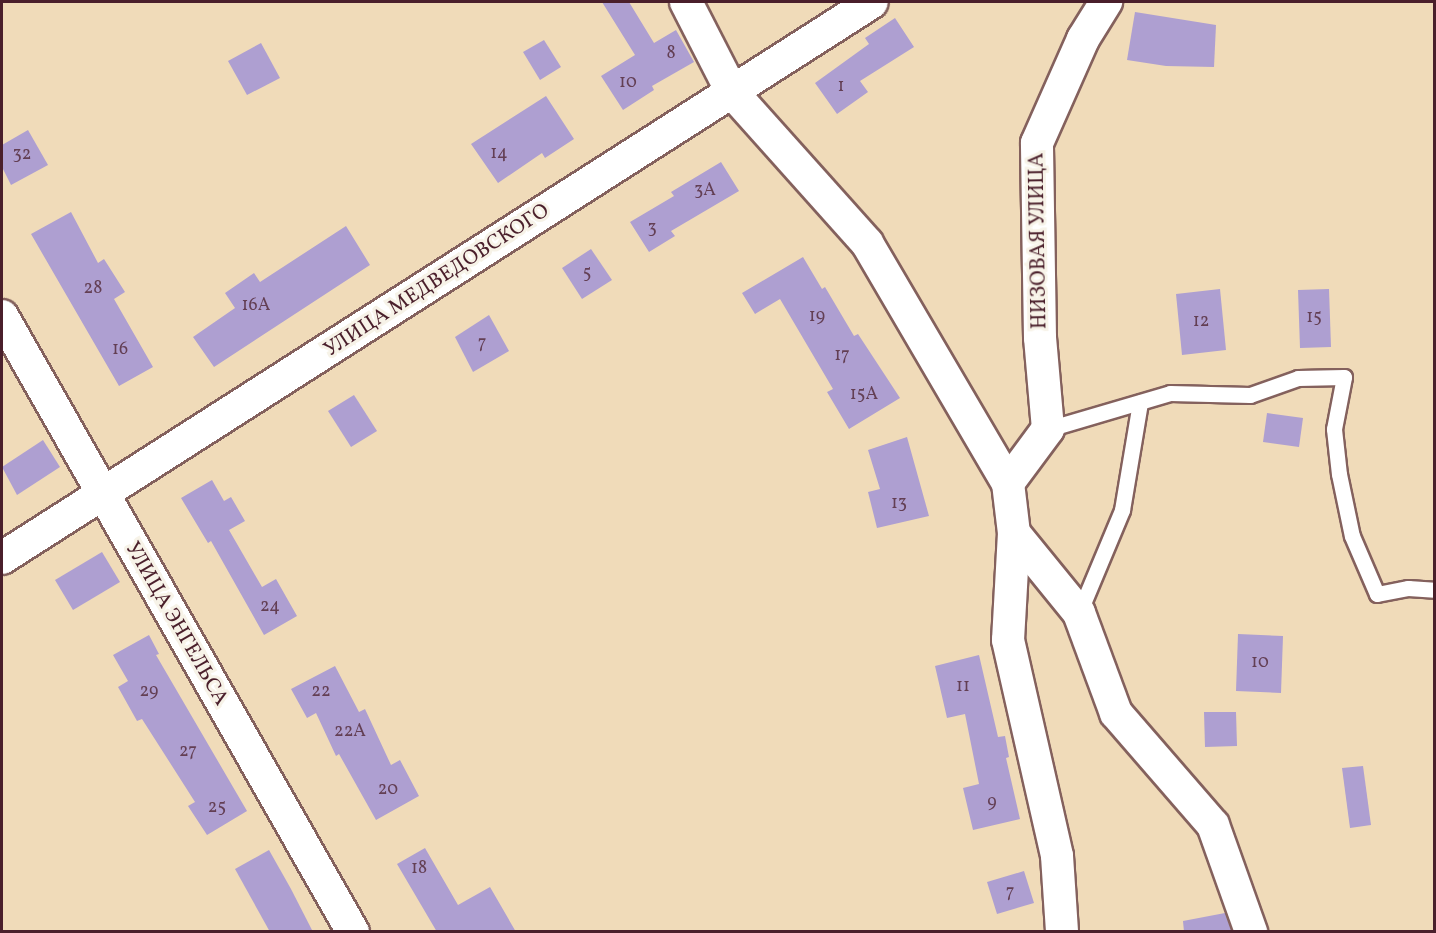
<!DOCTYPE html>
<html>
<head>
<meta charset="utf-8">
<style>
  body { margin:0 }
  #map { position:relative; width:1436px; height:933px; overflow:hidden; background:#f0dbb9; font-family:Vollkorn,serif }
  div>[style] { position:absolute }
  .building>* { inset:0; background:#ae9fd1 }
  .roads { filter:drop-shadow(2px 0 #84615d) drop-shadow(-2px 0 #84615d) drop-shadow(0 2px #84615d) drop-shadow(0 -2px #84615d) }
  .service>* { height:15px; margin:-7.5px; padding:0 7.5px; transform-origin:7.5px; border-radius:7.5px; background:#fff }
  .minor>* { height:32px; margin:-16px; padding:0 16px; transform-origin:16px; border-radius:16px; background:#fff }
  span { translate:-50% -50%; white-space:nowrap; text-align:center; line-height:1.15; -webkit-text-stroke:6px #f7f3e8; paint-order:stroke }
  .number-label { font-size:18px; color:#633f54 }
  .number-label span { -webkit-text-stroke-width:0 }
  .street-label { font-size:21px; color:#4a1f2b }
  .frame { position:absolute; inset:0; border:3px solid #4a1f2b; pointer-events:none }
</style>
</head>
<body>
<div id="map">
  <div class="building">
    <i style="clip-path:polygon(602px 2px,629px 2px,654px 43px,676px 30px,694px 62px,652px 86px,654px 90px,623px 110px,601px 76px,635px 55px)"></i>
    <i style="clip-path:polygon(1135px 12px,1216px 25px,1214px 67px,1166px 66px,1127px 60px)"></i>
    <i style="clip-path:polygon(895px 18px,914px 47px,860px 81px,868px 92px,837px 114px,815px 83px,869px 44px,865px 38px)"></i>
    <i style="clip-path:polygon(544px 40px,561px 67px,540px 80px,523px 52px)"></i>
    <i style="clip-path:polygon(261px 43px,280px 78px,247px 95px,228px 61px)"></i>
    <i style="clip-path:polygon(546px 96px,574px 139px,545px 158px,542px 153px,498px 183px,471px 144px)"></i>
    <i style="clip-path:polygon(28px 130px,48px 165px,11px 185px,2px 167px,2px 145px)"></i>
    <i style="clip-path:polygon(721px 162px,739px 191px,671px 231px,675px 236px,649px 252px,630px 222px,674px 196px,671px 192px)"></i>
    <i style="clip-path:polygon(71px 212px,98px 263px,104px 259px,125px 292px,114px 299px,153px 367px,119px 386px,31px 234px)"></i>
    <i style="clip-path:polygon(346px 226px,370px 265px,214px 367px,193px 337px,235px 308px,225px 293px,254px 273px,260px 282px)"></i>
    <i style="clip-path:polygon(591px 249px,612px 280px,582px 299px,562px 268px)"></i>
    <i style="clip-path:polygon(803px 257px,822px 289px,825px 287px,854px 336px,858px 334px,900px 398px,849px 429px,827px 392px,833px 389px,780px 299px,755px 314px,742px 293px)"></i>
    <i style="clip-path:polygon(1220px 289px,1226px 350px,1182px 355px,1176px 294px)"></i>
    <i style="clip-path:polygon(1329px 289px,1331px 347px,1300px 348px,1298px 290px)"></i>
    <i style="clip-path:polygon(489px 315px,509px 351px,473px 372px,455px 337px)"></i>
    <i style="clip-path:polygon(354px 395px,377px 431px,351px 447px,328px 411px)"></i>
    <i style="clip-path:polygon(1267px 413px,1303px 418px,1299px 447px,1263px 442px)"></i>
    <i style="clip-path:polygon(907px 437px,929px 516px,877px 528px,868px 492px,880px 489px,868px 450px)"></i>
    <i style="clip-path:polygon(43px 440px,60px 467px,17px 495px,2px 467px)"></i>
    <i style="clip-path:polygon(212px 480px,224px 501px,231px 497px,245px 521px,229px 530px,262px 587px,276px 579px,297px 616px,264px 635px,211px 541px,208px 543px,181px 498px)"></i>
    <i style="clip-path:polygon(102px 552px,120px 582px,73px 610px,55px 580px)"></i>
    <i style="clip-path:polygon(1238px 634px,1283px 636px,1281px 693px,1236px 691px)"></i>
    <i style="clip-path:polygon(149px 635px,159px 654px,156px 655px,247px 811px,207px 835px,188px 806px,195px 802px,142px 719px,137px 721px,118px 687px,128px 681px,113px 655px)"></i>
    <i style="clip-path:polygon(979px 655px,998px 737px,1005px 736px,1009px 757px,1006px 758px,1020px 819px,973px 830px,963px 788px,979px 784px,965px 714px,947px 718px,935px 666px)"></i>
    <i style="clip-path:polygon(335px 666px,359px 712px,365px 709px,391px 765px,400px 760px,419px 796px,376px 820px,339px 754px,336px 756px,316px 713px,307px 718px,291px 689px)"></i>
    <i style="clip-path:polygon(1204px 712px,1236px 712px,1237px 746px,1205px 747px)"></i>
    <i style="clip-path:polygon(1363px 766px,1371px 825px,1350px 828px,1342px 768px)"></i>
    <i style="clip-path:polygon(425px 848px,458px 905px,490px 887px,516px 932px,437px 932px,397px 864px)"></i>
    <i style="clip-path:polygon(269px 850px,291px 889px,313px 932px,270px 932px,235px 869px)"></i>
    <i style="clip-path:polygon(1024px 871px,1034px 903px,997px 914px,987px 882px)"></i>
    <i style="clip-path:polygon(1225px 913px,1232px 932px,1184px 932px,1183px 921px)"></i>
  </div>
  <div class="roads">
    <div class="service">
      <i style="left:1048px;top:429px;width:127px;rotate:-16.4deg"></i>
      <i style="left:1170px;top:393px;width:80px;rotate:1.4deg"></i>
      <i style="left:1250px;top:395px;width:51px;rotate:-19.5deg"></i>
      <i style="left:1298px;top:378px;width:46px;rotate:-1.2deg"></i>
      <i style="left:1344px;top:377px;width:53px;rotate:100.9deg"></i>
      <i style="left:1334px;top:429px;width:45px;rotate:83.7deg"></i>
      <i style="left:1339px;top:474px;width:63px;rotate:78.2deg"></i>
      <i style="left:1352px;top:536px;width:63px;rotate:66.7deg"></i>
      <i style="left:1377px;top:594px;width:32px;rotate:-11deg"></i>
      <i style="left:1408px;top:588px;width:26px;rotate:4deg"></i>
      <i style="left:1079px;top:613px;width:112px;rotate:-67.3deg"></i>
      <i style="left:1122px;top:510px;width:109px;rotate:-80.5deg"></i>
    </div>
    <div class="minor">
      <i style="left:686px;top:2px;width:101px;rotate:62.9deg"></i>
      <i style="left:732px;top:92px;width:203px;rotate:48.2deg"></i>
      <i style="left:867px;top:243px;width:278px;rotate:59.6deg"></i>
      <i style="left:1008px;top:483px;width:50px;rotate:83.2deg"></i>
      <i style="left:1014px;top:533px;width:107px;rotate:93.2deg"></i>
      <i style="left:1008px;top:640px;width:221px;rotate:77.2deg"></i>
      <i style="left:1057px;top:856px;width:76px;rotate:86.2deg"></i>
      <i style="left:2px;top:316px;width:709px;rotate:60.33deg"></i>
      <i style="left:1008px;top:483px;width:67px;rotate:-53.5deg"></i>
      <i style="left:1048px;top:429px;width:91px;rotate:-95deg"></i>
      <i style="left:1040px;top:338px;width:195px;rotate:-90.9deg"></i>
      <i style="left:1037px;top:143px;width:114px;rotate:-66.1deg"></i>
      <i style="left:1083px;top:39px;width:44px;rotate:-58.1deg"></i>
      <i style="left:1014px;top:533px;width:103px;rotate:50.9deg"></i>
      <i style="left:1079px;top:613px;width:107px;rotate:69.7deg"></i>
      <i style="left:1116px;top:713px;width:148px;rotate:49.1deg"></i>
      <i style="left:1213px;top:825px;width:114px;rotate:70.4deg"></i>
      <i style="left:2px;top:558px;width:1032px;rotate:-32.58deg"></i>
    </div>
  </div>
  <div class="number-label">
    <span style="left:671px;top:54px">8</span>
    <span style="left:628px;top:83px">10</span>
    <span style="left:841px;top:87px">1</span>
    <span style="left:499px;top:154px">14</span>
    <span style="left:22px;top:155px">32</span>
    <span style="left:705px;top:191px">3А</span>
    <span style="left:652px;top:229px">3</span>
    <span style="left:587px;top:274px">5</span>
    <span style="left:93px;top:289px">28</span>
    <span style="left:256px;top:306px">16А</span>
    <span style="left:817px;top:317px">19</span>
    <span style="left:1314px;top:318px">15</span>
    <span style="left:1201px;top:322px">12</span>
    <span style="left:482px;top:344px">7</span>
    <span style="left:120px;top:350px">16</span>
    <span style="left:842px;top:356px">17</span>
    <span style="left:864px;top:395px">15А</span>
    <span style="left:899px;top:504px">13</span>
    <span style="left:270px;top:607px">24</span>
    <span style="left:1260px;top:663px">10</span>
    <span style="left:963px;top:687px">11</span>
    <span style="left:149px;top:692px">29</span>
    <span style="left:321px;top:692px">22</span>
    <span style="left:350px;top:732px">22А</span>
    <span style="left:188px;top:752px">27</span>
    <span style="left:388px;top:790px">20</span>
    <span style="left:992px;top:803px">9</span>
    <span style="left:217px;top:808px">25</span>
    <span style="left:419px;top:869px">18</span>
    <span style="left:1010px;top:893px">7</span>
  </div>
  <div class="street-label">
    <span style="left:1039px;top:241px;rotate:-91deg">НИЗОВАЯ УЛИЦА</span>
    <span style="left:437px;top:281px;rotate:-33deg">УЛИЦА МЕДВЕДОВСКОГО</span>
    <span style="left:176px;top:624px;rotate:60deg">УЛИЦА ЭНГЕЛЬСА</span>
  </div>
  <div class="frame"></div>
</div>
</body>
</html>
